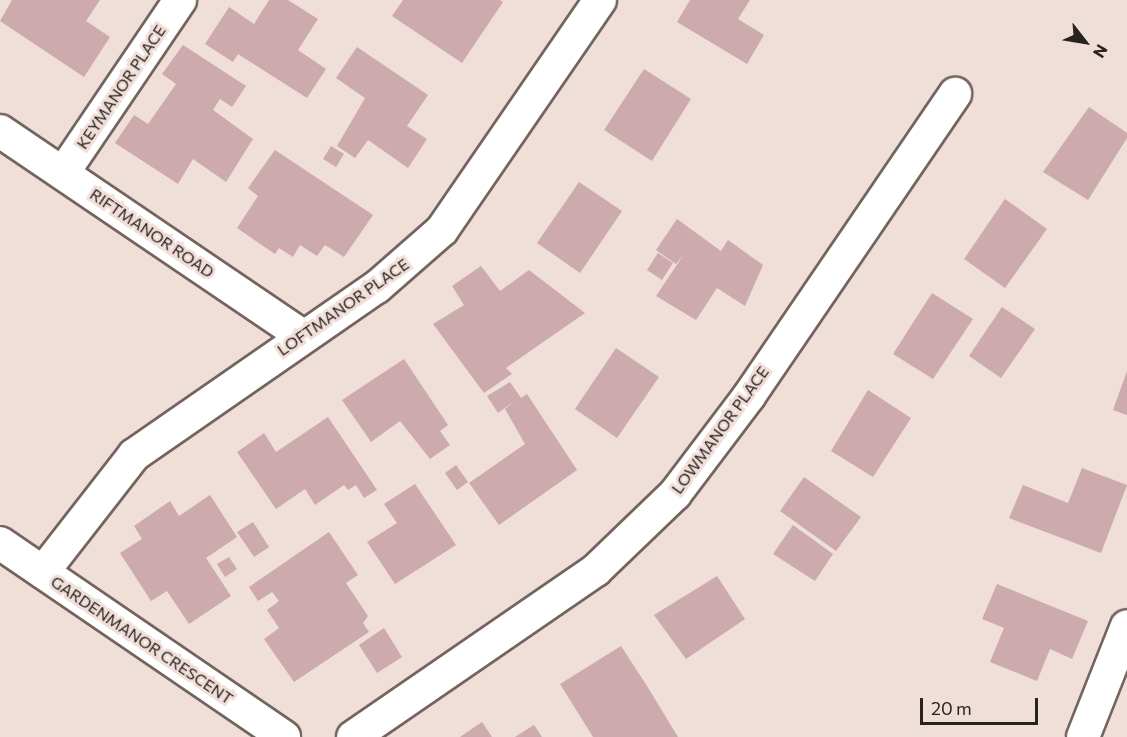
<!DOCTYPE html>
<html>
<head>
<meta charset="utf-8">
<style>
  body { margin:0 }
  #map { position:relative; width:1127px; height:737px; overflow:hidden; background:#f0ded8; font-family:Commissioner,sans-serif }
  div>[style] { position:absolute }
  .building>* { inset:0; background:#ccaaae }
  .roads { filter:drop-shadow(2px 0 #73645e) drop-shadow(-2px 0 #73645e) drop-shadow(0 2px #73645e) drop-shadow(0 -2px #73645e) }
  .minor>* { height:32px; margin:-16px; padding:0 16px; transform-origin:16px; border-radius:16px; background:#fff }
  span { translate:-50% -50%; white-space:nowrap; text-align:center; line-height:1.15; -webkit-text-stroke:6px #f0ded8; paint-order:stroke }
  .street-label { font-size:16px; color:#292320 }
  .north { position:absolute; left:1055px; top:12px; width:60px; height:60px; -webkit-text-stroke:4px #f0ded8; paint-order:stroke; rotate:121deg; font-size:16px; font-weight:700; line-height:24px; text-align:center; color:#292320 }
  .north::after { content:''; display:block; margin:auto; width:21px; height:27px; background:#292320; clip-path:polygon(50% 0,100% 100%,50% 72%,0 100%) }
  .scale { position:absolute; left:920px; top:698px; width:118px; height:27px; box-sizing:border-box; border:3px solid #292320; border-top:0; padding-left:8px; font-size:18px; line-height:21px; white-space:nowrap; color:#292320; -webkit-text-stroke:4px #f0ded8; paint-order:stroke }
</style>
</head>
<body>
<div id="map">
  <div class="building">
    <i style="clip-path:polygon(12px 0,100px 0,86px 21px,110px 37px,84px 77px,0 21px)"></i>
    <i style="clip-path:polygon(269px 0,288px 0,318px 19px,298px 50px,326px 69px,307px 98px,238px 54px,233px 62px,205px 44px,229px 7px,254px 24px)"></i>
    <i style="clip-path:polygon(403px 0,500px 0,503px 2px,462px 63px,392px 16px)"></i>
    <i style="clip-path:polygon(690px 0,750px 0,738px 19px,764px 35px,747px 64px,677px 22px)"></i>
    <i style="clip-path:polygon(183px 45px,246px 86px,232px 107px,220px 99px,213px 110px,253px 139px,226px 182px,193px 159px,178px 184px,115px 143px,134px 115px,148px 124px,176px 84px,162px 74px)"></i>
    <i style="clip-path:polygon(357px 47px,428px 95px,407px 126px,427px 139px,408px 168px,368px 140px,355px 158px,337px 146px,365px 98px,336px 78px)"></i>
    <i style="clip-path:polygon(644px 69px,691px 99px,652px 161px,604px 130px)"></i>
    <i style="clip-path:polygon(1089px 107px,1127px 133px,1127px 138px,1088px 200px,1043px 172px)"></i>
    <i style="clip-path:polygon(331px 146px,344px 154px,336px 167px,323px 159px)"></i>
    <i style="clip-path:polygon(275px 150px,373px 215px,344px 257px,325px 245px,317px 256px,300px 245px,293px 257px,279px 248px,275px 254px,237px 228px,258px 196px,248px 188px)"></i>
    <i style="clip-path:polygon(579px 182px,622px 211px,580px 273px,537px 243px)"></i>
    <i style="clip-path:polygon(1005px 199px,1047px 229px,1005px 288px,964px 259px)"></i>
    <i style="clip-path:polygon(677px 219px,721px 251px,728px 240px,763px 265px,745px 306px,717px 288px,696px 320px,656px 296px,684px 254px,676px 264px,656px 250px)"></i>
    <i style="clip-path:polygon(658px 253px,673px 263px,662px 280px,647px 270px)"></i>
    <i style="clip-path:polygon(481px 266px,500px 291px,529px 270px,585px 313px,506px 368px,512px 374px,484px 393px,433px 324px,464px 305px,452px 286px)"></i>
    <i style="clip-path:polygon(932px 293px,973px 319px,933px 379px,893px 354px)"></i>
    <i style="clip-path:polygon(1002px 307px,1035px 329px,1001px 378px,969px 356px)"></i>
    <i style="clip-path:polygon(616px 348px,659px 377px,617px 438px,575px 409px)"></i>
    <i style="clip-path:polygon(404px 359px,448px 425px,440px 431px,450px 445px,430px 459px,400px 421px,371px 442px,342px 400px)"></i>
    <i style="clip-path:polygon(1127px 371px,1127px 415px,1113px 410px)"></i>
    <i style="clip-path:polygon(510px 382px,521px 398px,527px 394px,577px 470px,499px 525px,469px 483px,525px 444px,505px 409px,516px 400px,498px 413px,487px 396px)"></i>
    <i style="clip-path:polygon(868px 390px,911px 418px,873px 477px,831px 451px)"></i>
    <i style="clip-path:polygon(328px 417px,377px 490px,364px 498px,356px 485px,348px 490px,344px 485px,315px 505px,305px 489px,276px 509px,237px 452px,264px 433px,276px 452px)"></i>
    <i style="clip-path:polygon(456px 465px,468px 482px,457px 490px,445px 473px)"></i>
    <i style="clip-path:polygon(1082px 468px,1127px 485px,1101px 553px,1009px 518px,1023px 485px,1068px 503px)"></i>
    <i style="clip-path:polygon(804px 477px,861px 517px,836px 551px,780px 511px)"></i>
    <i style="clip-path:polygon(415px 484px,456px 545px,395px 584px,367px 542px,397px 523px,384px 504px)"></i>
    <i style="clip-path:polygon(210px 495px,237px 537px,206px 558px,231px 596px,189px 624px,167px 591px,151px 601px,120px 553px,142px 539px,134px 526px,170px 501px,179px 516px)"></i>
    <i style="clip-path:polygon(253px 522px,269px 547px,254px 557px,237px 532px)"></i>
    <i style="clip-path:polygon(793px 525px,833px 554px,815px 581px,773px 554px)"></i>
    <i style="clip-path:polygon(329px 532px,358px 575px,346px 583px,368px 616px,363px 623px,369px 632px,294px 682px,264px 639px,279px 628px,267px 610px,279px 601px,272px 592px,258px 601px,249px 587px)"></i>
    <i style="clip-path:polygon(229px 557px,237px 569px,225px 577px,217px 564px)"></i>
    <i style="clip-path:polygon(717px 576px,745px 619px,686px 659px,654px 615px)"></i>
    <i style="clip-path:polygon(997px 584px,1088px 621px,1072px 659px,1050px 649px,1037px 681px,990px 662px,1004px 628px,982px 619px)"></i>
    <i style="clip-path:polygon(384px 628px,402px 657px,377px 673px,359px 645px)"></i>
    <i style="clip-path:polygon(621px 646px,647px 686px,678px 737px,593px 737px,560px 684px)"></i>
    <i style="clip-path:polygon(482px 722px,492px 737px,460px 737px)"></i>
    <i style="clip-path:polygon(534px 725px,542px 737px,515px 737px)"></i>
  </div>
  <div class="roads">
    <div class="minor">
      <i style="left:0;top:131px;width:366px;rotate:34.1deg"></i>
      <i style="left:63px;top:173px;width:209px;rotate:-55.9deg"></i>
      <i style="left:0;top:543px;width:344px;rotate:34.3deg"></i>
      <i style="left:43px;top:572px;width:148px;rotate:-52.1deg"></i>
      <i style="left:134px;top:455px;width:295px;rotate:-34.7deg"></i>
      <i style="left:377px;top:287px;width:86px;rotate:-41.2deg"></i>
      <i style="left:442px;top:230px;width:279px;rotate:-55.5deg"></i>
      <i style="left:353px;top:737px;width:295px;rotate:-34.5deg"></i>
      <i style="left:596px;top:570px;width:110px;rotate:-43.9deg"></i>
      <i style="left:675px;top:494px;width:123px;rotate:-52.9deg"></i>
      <i style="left:749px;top:396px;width:366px;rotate:-55.7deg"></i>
      <i style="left:1083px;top:737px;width:119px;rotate:-68.4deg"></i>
    </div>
  </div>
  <div class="street-label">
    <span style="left:121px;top:87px;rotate:-56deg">KEYMANOR PLACE</span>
    <span style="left:152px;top:233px;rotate:34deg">RIFTMANOR ROAD</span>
    <span style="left:343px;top:307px;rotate:-35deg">LOFTMANOR PLACE</span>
    <span style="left:720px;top:430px;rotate:-54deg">LOWMANOR PLACE</span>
    <span style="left:142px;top:640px;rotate:34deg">GARDENMANOR CRESCENT</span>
  </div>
  <div class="north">N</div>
  <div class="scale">20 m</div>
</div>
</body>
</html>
